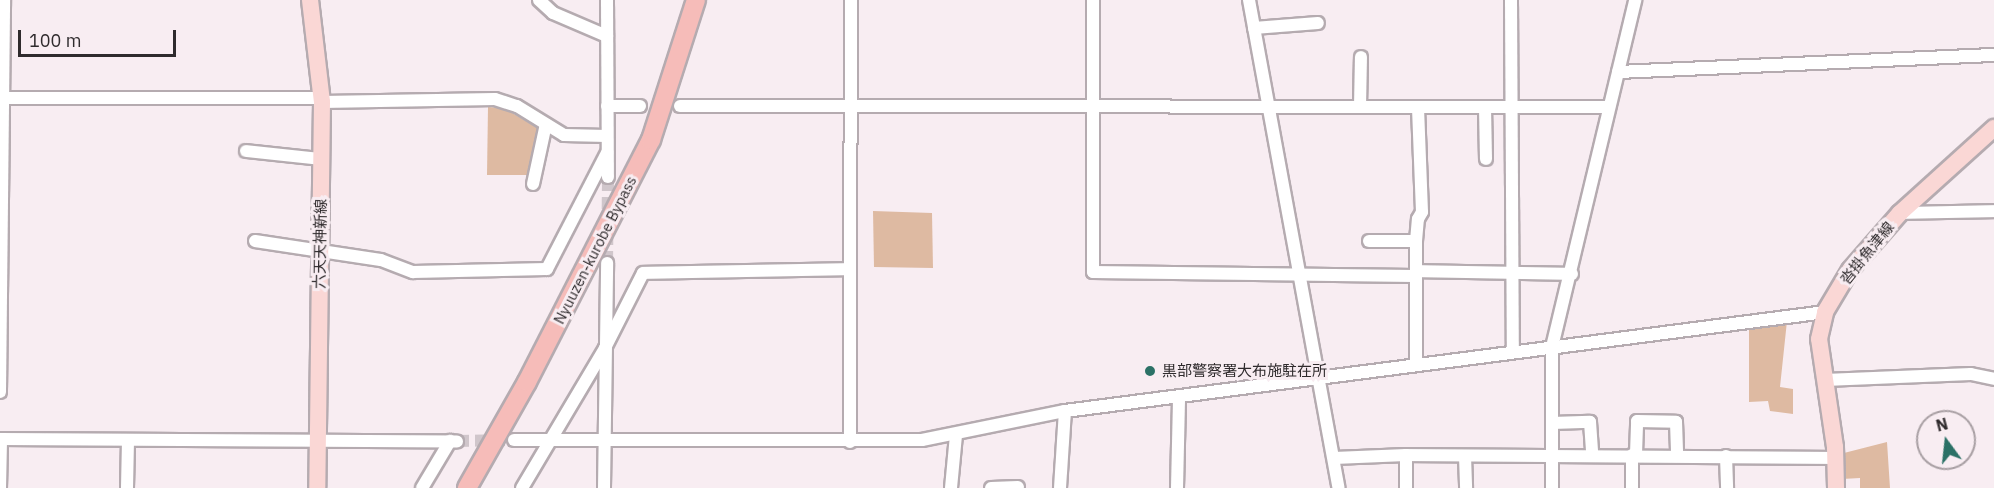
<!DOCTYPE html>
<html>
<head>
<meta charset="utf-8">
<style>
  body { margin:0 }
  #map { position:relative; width:1994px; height:488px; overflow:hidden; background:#f8edf2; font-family:"IBM Plex Sans","Noto Sans JP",sans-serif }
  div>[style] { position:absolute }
  .green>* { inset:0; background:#debaa2 }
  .minor-tunnel>* { height:12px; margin-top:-6px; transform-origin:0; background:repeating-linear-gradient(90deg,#d0c6cb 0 12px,transparent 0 18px) }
  .roads { filter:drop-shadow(2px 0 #b5abb0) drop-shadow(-2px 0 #b5abb0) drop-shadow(0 2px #b5abb0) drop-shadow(0 -2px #b5abb0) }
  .minor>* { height:12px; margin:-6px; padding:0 6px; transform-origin:6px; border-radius:6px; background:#fff }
  .major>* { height:16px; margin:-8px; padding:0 8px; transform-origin:8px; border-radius:8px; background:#fad7d5 }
  .highway>* { height:18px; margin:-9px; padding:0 9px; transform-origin:9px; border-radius:9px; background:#f6bcb9 }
  .dots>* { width:16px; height:16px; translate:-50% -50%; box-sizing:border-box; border:3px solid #f8edf2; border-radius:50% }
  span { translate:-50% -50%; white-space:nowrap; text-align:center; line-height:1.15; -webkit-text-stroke:6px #f8edf2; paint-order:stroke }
  .street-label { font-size:15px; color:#2f2b2d }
  .poi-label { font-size:15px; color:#2f2b2d }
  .left { translate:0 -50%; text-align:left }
  .north { position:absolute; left:1916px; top:410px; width:60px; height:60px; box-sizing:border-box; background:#f8edf2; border:2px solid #a89fa3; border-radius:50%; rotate:345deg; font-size:16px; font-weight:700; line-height:24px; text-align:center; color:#2f2b2d }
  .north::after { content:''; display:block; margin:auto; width:21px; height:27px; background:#2b7166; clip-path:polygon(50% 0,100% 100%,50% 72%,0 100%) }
  .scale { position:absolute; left:18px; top:30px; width:158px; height:27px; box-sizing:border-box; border:3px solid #2f2b2d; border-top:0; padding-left:8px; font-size:18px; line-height:21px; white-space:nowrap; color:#2f2b2d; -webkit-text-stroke:4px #f8edf2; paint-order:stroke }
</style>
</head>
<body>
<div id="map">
  <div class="green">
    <i style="clip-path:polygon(488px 107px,504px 108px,541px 130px,530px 175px,487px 175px)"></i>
    <i style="clip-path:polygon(873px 211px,932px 213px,933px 268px,874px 267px)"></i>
    <i style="clip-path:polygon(1787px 321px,1780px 387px,1793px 389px,1793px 414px,1770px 411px,1768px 401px,1749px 402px,1749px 326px)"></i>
    <i style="clip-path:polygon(1887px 442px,1890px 488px,1860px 488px,1860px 478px,1842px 479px,1840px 454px)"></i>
  </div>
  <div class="minor-tunnel">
    <i style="left:607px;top:263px;width:86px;rotate:-89.3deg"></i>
    <i style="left:457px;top:441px;width:57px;rotate:-1deg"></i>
  </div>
  <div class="roads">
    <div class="minor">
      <i style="left:539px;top:0;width:19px;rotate:43deg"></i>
      <i style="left:553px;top:13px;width:59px;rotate:23.1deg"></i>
      <i style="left:607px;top:0;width:177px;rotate:89.7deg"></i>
      <i style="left:1093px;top:0;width:272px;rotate:90deg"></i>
      <i style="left:1093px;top:272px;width:321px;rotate:0.7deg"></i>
      <i style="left:1249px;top:0;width:496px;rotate:79.6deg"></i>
      <i style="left:1511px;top:0;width:351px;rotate:89.7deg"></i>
      <i style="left:1254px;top:28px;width:64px;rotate:-4.5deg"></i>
      <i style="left:1618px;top:72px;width:376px;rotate:-2.6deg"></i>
      <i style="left:0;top:98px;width:321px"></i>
      <i style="left:322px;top:102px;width:173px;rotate:-1deg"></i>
      <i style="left:495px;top:99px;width:23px;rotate:18deg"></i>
      <i style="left:517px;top:106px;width:55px;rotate:31.7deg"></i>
      <i style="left:564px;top:135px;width:43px;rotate:1.3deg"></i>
      <i style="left:607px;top:106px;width:33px"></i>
      <i style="left:680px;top:106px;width:928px;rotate:0.06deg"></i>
      <i style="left:1360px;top:107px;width:50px;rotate:-88.9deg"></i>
      <i style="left:1485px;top:107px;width:52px;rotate:88.9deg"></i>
      <i style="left:246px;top:151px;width:75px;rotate:6.1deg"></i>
      <i style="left:533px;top:184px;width:61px;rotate:-77.8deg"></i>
      <i style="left:1900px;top:213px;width:94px;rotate:-1.2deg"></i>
      <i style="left:255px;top:241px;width:127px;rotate:8.6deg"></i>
      <i style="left:381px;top:260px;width:34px;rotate:21deg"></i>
      <i style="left:413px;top:272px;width:134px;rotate:-1.3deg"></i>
      <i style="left:547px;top:269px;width:131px;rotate:-62.7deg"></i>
      <i style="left:1369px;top:241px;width:47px"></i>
      <i style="left:1416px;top:241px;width:123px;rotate:90deg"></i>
      <i style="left:1416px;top:241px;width:22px;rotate:-85deg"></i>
      <i style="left:1418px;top:219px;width:8px;rotate:-60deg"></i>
      <i style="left:1422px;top:212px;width:105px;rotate:-92.2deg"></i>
      <i style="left:1416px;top:271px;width:156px;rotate:1.1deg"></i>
      <i style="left:1825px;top:380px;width:146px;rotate:-2.4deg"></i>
      <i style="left:1971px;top:374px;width:24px;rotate:12deg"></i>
      <i style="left:0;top:392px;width:392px;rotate:-89.4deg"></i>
      <i style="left:1552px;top:423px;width:38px;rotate:-2deg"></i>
      <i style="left:1590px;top:422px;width:32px;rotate:86deg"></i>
      <i style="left:0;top:439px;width:457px;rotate:0.3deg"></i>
      <i style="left:514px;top:440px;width:408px"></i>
      <i style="left:922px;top:440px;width:146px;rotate:-11.5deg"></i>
      <i style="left:1065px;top:411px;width:766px;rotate:-7.42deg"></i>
      <i style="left:850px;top:442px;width:442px;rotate:-89.9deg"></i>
      <i style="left:1636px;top:454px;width:33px;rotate:-88deg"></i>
      <i style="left:1637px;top:421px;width:39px;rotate:1deg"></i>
      <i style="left:1676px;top:422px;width:33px;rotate:88deg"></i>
      <i style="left:1406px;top:455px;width:429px;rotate:0.4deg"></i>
      <i style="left:1465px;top:456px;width:32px;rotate:88deg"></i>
      <i style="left:1726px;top:456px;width:32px;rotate:88deg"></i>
      <i style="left:1334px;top:458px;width:72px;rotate:-2.4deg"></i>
      <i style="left:1406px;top:455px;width:33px;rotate:90deg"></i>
      <i style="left:0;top:488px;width:49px;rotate:-88.8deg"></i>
      <i style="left:127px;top:488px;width:48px;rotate:-88.8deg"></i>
      <i style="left:422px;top:488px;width:55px;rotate:-59.2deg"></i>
      <i style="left:522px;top:488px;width:163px;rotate:-59.3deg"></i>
      <i style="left:605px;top:348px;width:84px;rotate:-63.1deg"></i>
      <i style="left:643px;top:273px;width:207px;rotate:-1.1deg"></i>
      <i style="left:604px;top:488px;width:225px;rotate:-89.2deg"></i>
      <i style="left:951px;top:488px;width:53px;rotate:-84.6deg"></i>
      <i style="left:991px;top:488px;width:27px;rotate:-2deg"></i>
      <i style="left:1060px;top:488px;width:77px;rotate:-86.3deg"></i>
      <i style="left:1177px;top:488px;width:91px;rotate:-88.7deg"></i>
      <i style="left:1552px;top:488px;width:141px;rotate:-90deg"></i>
      <i style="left:1552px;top:347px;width:357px;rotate:-76.5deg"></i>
      <i style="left:1632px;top:488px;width:33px;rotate:-90deg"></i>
    </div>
    <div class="major">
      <i style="left:310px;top:0;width:103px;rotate:83.3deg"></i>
      <i style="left:322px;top:102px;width:386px;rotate:90.7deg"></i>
      <i style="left:1836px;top:488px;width:41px;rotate:-91.4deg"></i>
      <i style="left:1835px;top:447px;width:109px;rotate:-98.4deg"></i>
      <i style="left:1819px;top:339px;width:28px;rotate:-77deg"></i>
      <i style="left:1825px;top:312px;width:49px;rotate:-59.2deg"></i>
      <i style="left:1850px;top:270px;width:76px;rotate:-48.7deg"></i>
      <i style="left:1900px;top:213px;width:127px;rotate:-42.1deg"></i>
    </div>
    <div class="highway">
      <i style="left:467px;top:488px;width:122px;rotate:-60.5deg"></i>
      <i style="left:527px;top:382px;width:272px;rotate:-62.9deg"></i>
      <i style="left:651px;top:140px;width:147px;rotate:-72.2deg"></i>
    </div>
  </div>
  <div class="dots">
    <i style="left:1150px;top:371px;background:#2b7166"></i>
  </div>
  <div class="street-label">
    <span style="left:320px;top:244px;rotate:-89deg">六天天神新線</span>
    <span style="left:595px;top:250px;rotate:-63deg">Nyuuzen-kurobe Bypass</span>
    <span style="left:1867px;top:253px;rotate:-51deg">沓掛魚津線</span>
  </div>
  <div class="poi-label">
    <span class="left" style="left:1162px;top:371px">黒部警察署大布施駐在所</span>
  </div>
  <div class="north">N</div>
  <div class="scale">100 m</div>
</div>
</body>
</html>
